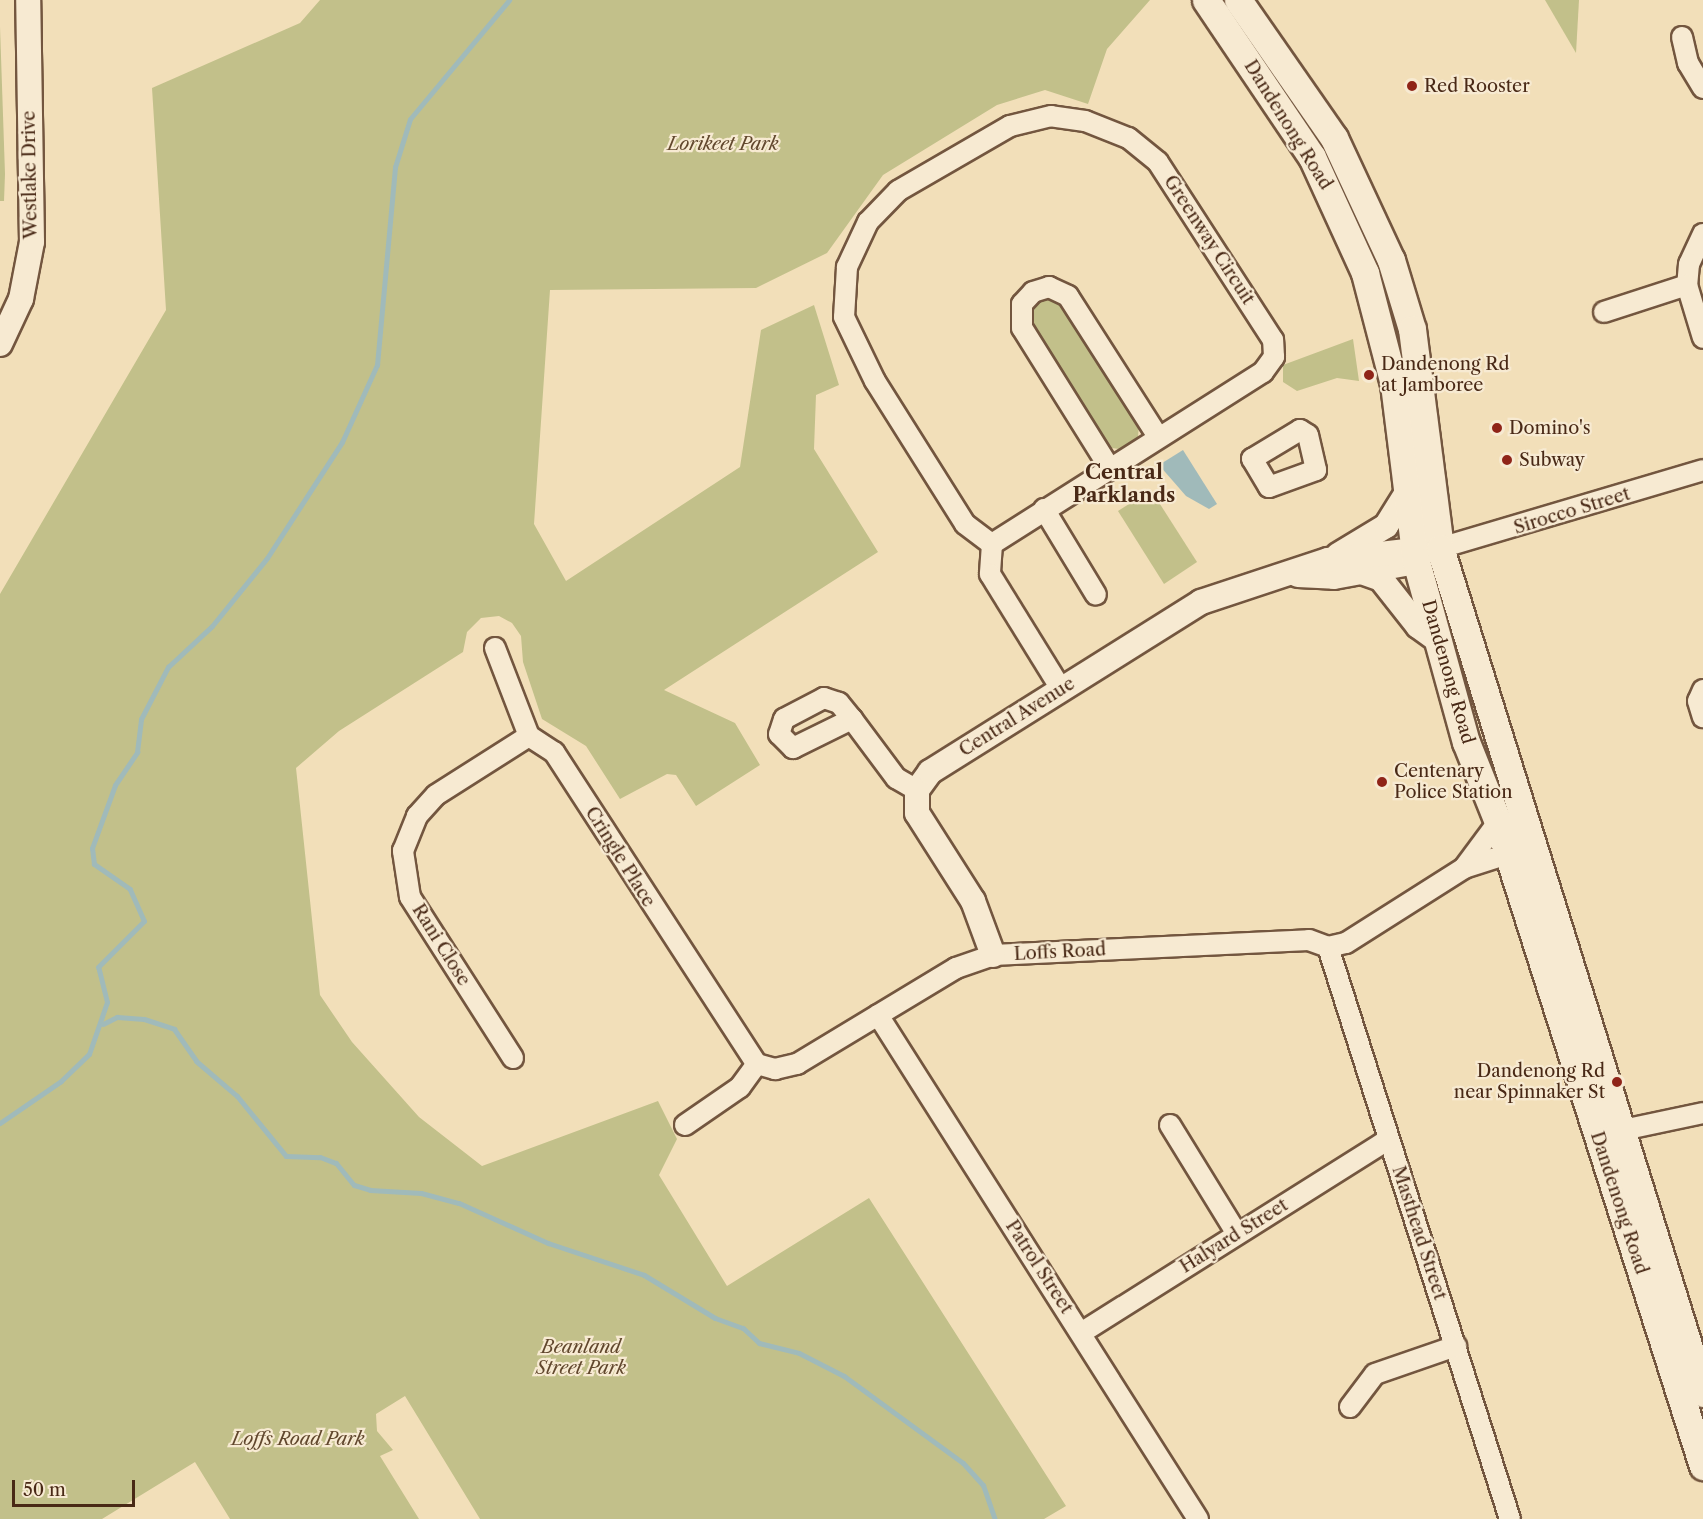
<!DOCTYPE html>
<html>
<head>
<meta charset="utf-8">
<style>
  body { margin:0 }
  #map { position:relative; width:1703px; height:1519px; overflow:hidden; background:#f2dfb9; font-family:"Libre Caslon Text",serif }
  div>[style] { position:absolute }
  .green>* { inset:0; background:#c2c08a }
  .water>* { inset:0; background:#a0baba }
  .stream>* { height:5px; margin:-2.5px; padding:0 2.5px; transform-origin:2.5px; border-radius:2.5px; background:#a0baba }
  .roads { filter:drop-shadow(2px 0 #73563f) drop-shadow(-2px 0 #73563f) drop-shadow(0 2px #73563f) drop-shadow(0 -2px #73563f) }
  .minor>* { height:20px; margin:-10px; padding:0 10px; transform-origin:10px; border-radius:10px; background:#f7ead2 }
  .tertiary>* { height:24px; margin:-12px; padding:0 12px; transform-origin:12px; border-radius:12px; background:#f7ead2 }
  .secondary>* { height:27px; margin:-13.5px; padding:0 13.5px; transform-origin:13.5px; border-radius:13.5px; background:#f7ead2 }
  .dots>* { width:16px; height:16px; translate:-50% -50%; box-sizing:border-box; border:3px solid #f7ead2; border-radius:50% }
  span { translate:-50% -50%; white-space:nowrap; text-align:center; line-height:1.15; -webkit-text-stroke:4.5px #f7ead2; paint-order:stroke }
  .poi-label { font-size:18px; color:#492916 }
  .left { translate:0 -50%; text-align:left }
  .right { translate:-100% -50%; text-align:right }
  .street-label { font-size:18px; color:#492916 }
  .park-label { font-size:18px; color:#61472d; font-style:italic }
  .neighbourhood-label { font-size:20px; color:#492916; font-weight:700 }
  .scale { position:absolute; left:12px; top:1480px; width:123px; height:27px; box-sizing:border-box; border:3px solid #492916; border-top:0; padding-left:8px; font-size:18px; line-height:21px; white-space:nowrap; color:#492916; -webkit-text-stroke:4px #f7ead2; paint-order:stroke }
</style>
</head>
<body>
<div id="map">
  <div class="green">
    <i style="clip-path:polygon(320px 0,1150px 0,1107px 49px,1088px 104px,1045px 90px,997px 105px,883px 175px,827px 253px,756px 288px,550px 290px,534px 524px,566px 581px,740px 467px,761px 330px,814px 305px,839px 385px,816px 395px,814px 449px,878px 552px,664px 690px,735px 723px,760px 765px,696px 806px,676px 775px,667px 774px,620px 799px,586px 746px,542px 719px,523px 662px,521px 636px,512px 623px,499px 616px,481px 618px,467px 632px,463px 652px,339px 731px,296px 768px,320px 995px,352px 1042px,419px 1117px,482px 1166px,658px 1101px,677px 1139px,659px 1175px,727px 1286px,869px 1198px,1066px 1506px,1044px 1519px,480px 1519px,405px 1396px,376px 1414px,377px 1431px,393px 1450px,380px 1456px,419px 1519px,230px 1519px,195px 1462px,102px 1519px,0 1519px,0 594px,166px 310px,152px 88px,300px 23px)"></i>
    <i style="clip-path:polygon(1545px 0,1579px 0,1576px 53px)"></i>
    <i style="clip-path:polygon(0 27px,5px 174px,4px 201px,0 201px)"></i>
    <i style="clip-path:polygon(1050px 296px,1063px 303px,1139px 423px,1138px 438px,1126px 450px,1105px 447px,1028px 325px,1033px 303px)"></i>
    <i style="clip-path:polygon(1353px 339px,1359px 381px,1337px 378px,1297px 391px,1283px 382px,1283px 365px)"></i>
    <i style="clip-path:polygon(1151px 490px,1197px 562px,1164px 584px,1118px 511px)"></i>
  </div>
  <div class="water">
    <i style="clip-path:polygon(1183px 450px,1217px 504px,1209px 509px,1186px 496px,1159px 465px)"></i>
  </div>
  <div class="stream">
    <i style="left:103px;top:1024px;width:16px;rotate:-27deg"></i>
    <i style="left:117px;top:1017px;width:27px;rotate:4deg"></i>
    <i style="left:144px;top:1019px;width:32px;rotate:18deg"></i>
    <i style="left:174px;top:1029px;width:39px;rotate:55deg"></i>
    <i style="left:196px;top:1061px;width:54px;rotate:40.5deg"></i>
    <i style="left:237px;top:1096px;width:77px;rotate:50.8deg"></i>
    <i style="left:286px;top:1156px;width:34px;rotate:2deg"></i>
    <i style="left:320px;top:1157px;width:17px;rotate:21deg"></i>
    <i style="left:336px;top:1163px;width:28px;rotate:51deg"></i>
    <i style="left:354px;top:1185px;width:17px;rotate:17deg"></i>
    <i style="left:370px;top:1190px;width:51px;rotate:3.4deg"></i>
    <i style="left:421px;top:1193px;width:39px;rotate:15deg"></i>
    <i style="left:459px;top:1203px;width:98px;rotate:24.2deg"></i>
    <i style="left:548px;top:1243px;width:101px;rotate:18.4deg"></i>
    <i style="left:644px;top:1275px;width:83px;rotate:31.2deg"></i>
    <i style="left:715px;top:1318px;width:30px;rotate:20deg"></i>
    <i style="left:743px;top:1328px;width:22px;rotate:43deg"></i>
    <i style="left:759px;top:1343px;width:41px;rotate:14deg"></i>
    <i style="left:799px;top:1353px;width:51px;rotate:27.1deg"></i>
    <i style="left:844px;top:1376px;width:147px;rotate:36.2deg"></i>
    <i style="left:963px;top:1463px;width:30px;rotate:48deg"></i>
    <i style="left:983px;top:1485px;width:36px;rotate:71deg"></i>
    <i style="left:0;top:1123px;width:74px;rotate:-34.5deg"></i>
    <i style="left:61px;top:1081px;width:39px;rotate:-44deg"></i>
    <i style="left:89px;top:1054px;width:55px;rotate:-70.9deg"></i>
    <i style="left:107px;top:1002px;width:36px;rotate:-104deg"></i>
    <i style="left:98px;top:967px;width:65px;rotate:-45deg"></i>
    <i style="left:144px;top:921px;width:35px;rotate:-114deg"></i>
    <i style="left:130px;top:889px;width:44px;rotate:-145.2deg"></i>
    <i style="left:94px;top:864px;width:16px;rotate:-97deg"></i>
    <i style="left:92px;top:848px;width:67px;rotate:-69.9deg"></i>
    <i style="left:115px;top:785px;width:40px;rotate:-56deg"></i>
    <i style="left:137px;top:752px;width:33px;rotate:-83deg"></i>
    <i style="left:141px;top:719px;width:59px;rotate:-62.6deg"></i>
    <i style="left:168px;top:667px;width:60px;rotate:-43deg"></i>
    <i style="left:212px;top:626px;width:87px;rotate:-51deg"></i>
    <i style="left:267px;top:558px;width:138px;rotate:-57.1deg"></i>
    <i style="left:342px;top:442px;width:85px;rotate:-65.6deg"></i>
    <i style="left:377px;top:365px;width:199px;rotate:-84.8deg"></i>
    <i style="left:395px;top:167px;width:50px;rotate:-72.6deg"></i>
    <i style="left:410px;top:119px;width:155px;rotate:-50.2deg"></i>
  </div>
  <div class="roads">
    <div class="minor">
      <i style="left:1682px;top:37px;width:27px;rotate:77deg"></i>
      <i style="left:1688px;top:63px;width:29px;rotate:59deg"></i>
      <i style="left:1703px;top:234px;width:33px;rotate:115deg"></i>
      <i style="left:1689px;top:264px;width:21px;rotate:95deg"></i>
      <i style="left:1687px;top:285px;width:55px;rotate:73.2deg"></i>
      <i style="left:1604px;top:312px;width:87px;rotate:-18deg"></i>
      <i style="left:1300px;top:430px;width:9px;rotate:32deg"></i>
      <i style="left:1308px;top:435px;width:36px;rotate:77deg"></i>
      <i style="left:1316px;top:470px;width:50px;rotate:160.1deg"></i>
      <i style="left:1269px;top:487px;width:33px;rotate:-121deg"></i>
      <i style="left:1252px;top:459px;width:56px;rotate:-31.1deg"></i>
      <i style="left:1109px;top:467px;width:164px;rotate:-122deg"></i>
      <i style="left:1022px;top:328px;width:24px;rotate:-90deg"></i>
      <i style="left:1022px;top:304px;width:16px;rotate:-47deg"></i>
      <i style="left:1033px;top:292px;width:17px;rotate:-17deg"></i>
      <i style="left:1049px;top:287px;width:21px;rotate:25deg"></i>
      <i style="left:1068px;top:296px;width:167px;rotate:57.4deg"></i>
      <i style="left:1044px;top:509px;width:100px;rotate:58.8deg"></i>
      <i style="left:992px;top:544px;width:321px;rotate:-32.4deg"></i>
      <i style="left:1263px;top:372px;width:19px;rotate:-54deg"></i>
      <i style="left:1274px;top:357px;width:17px;rotate:-93deg"></i>
      <i style="left:1273px;top:340px;width:212px;rotate:-122.9deg"></i>
      <i style="left:1158px;top:162px;width:38px;rotate:-141deg"></i>
      <i style="left:1128px;top:138px;width:46px;rotate:-158.4deg"></i>
      <i style="left:1085px;top:121px;width:34px;rotate:-172deg"></i>
      <i style="left:1051px;top:116px;width:42px;rotate:166.3deg"></i>
      <i style="left:1010px;top:126px;width:129px;rotate:149.9deg"></i>
      <i style="left:898px;top:191px;width:43px;rotate:134.1deg"></i>
      <i style="left:868px;top:222px;width:50px;rotate:115deg"></i>
      <i style="left:847px;top:267px;width:50px;rotate:93.4deg"></i>
      <i style="left:844px;top:317px;width:71px;rotate:64.2deg"></i>
      <i style="left:875px;top:381px;width:169px;rotate:57.8deg"></i>
      <i style="left:965px;top:524px;width:34px;rotate:37deg"></i>
      <i style="left:992px;top:544px;width:30px;rotate:94deg"></i>
      <i style="left:990px;top:574px;width:135px;rotate:58.3deg"></i>
      <i style="left:1440px;top:548px;width:274px;rotate:-16.5deg"></i>
      <i style="left:495px;top:648px;width:94px;rotate:68.9deg"></i>
      <i style="left:529px;top:736px;width:30px;rotate:33deg"></i>
      <i style="left:554px;top:752px;width:372px;rotate:57deg"></i>
      <i style="left:1703px;top:690px;width:12px;rotate:114deg"></i>
      <i style="left:1698px;top:701px;width:17px;rotate:73deg"></i>
      <i style="left:852px;top:719px;width:21px;rotate:-129deg"></i>
      <i style="left:839px;top:703px;width:16px;rotate:-162deg"></i>
      <i style="left:824px;top:698px;width:45px;rotate:152.3deg"></i>
      <i style="left:784px;top:719px;width:16px;rotate:108deg"></i>
      <i style="left:779px;top:734px;width:20px;rotate:45deg"></i>
      <i style="left:793px;top:748px;width:66px;rotate:-26.2deg"></i>
      <i style="left:852px;top:719px;width:74px;rotate:53.3deg"></i>
      <i style="left:896px;top:778px;width:24px;rotate:30deg"></i>
      <i style="left:1464px;top:868px;width:57px;rotate:-53.5deg"></i>
      <i style="left:1328px;top:947px;width:600px;rotate:72.35deg"></i>
      <i style="left:878px;top:1015px;width:597px;rotate:57.59deg"></i>
      <i style="left:513px;top:1058px;width:191px;rotate:-122.6deg"></i>
      <i style="left:410px;top:897px;width:47px;rotate:-98.7deg"></i>
      <i style="left:403px;top:851px;width:38px;rotate:-68deg"></i>
      <i style="left:417px;top:816px;width:28px;rotate:-48deg"></i>
      <i style="left:436px;top:795px;width:110px;rotate:-32.4deg"></i>
      <i style="left:685px;top:1125px;width:67px;rotate:-34.6deg"></i>
      <i style="left:740px;top:1087px;width:29px;rotate:-54deg"></i>
      <i style="left:757px;top:1064px;width:19px;rotate:16deg"></i>
      <i style="left:775px;top:1069px;width:23px;rotate:-13deg"></i>
      <i style="left:797px;top:1064px;width:186px;rotate:-31.1deg"></i>
      <i style="left:956px;top:968px;width:39px;rotate:-19deg"></i>
      <i style="left:993px;top:955px;width:316px;rotate:-2.7deg"></i>
      <i style="left:1309px;top:940px;width:20px;rotate:20deg"></i>
      <i style="left:1328px;top:947px;width:18px;rotate:-13deg"></i>
      <i style="left:1346px;top:943px;width:140px;rotate:-32.4deg"></i>
      <i style="left:1464px;top:868px;width:46px;rotate:-17.7deg"></i>
      <i style="left:1508px;top:854px;width:13px;rotate:-45deg"></i>
      <i style="left:1170px;top:1125px;width:128px;rotate:58.4deg"></i>
      <i style="left:1609px;top:1133px;width:96px;rotate:-12deg"></i>
      <i style="left:1081px;top:1333px;width:363px;rotate:-32.2deg"></i>
      <i style="left:1350px;top:1407px;width:41px;rotate:-52.9deg"></i>
      <i style="left:1375px;top:1374px;width:86px;rotate:-19.1deg"></i>
    </div>
    <div class="tertiary">
      <i style="left:0;top:344px;width:50px;rotate:-65deg"></i>
      <i style="left:21px;top:299px;width:58px;rotate:-79.1deg"></i>
      <i style="left:32px;top:242px;width:242px;rotate:-90.9deg"></i>
      <i style="left:1338px;top:555px;width:56px;rotate:-31.1deg"></i>
      <i style="left:1386px;top:526px;width:38px;rotate:-58deg"></i>
      <i style="left:1364px;top:573px;width:18px;rotate:19deg"></i>
      <i style="left:1381px;top:579px;width:60px;rotate:51.8deg"></i>
      <i style="left:1418px;top:626px;width:27px;rotate:36deg"></i>
      <i style="left:1298px;top:575px;width:36px;rotate:3deg"></i>
      <i style="left:1334px;top:577px;width:72px;rotate:-10.4deg"></i>
      <i style="left:993px;top:955px;width:58px;rotate:-110.3deg"></i>
      <i style="left:973px;top:901px;width:104px;rotate:-122.5deg"></i>
      <i style="left:917px;top:813px;width:23px;rotate:-90deg"></i>
      <i style="left:917px;top:790px;width:22px;rotate:-54deg"></i>
      <i style="left:930px;top:772px;width:320px;rotate:-32.1deg"></i>
      <i style="left:1201px;top:602px;width:134px;rotate:-18.3deg"></i>
      <i style="left:1328px;top:560px;width:105px;rotate:-6.6deg"></i>
    </div>
    <div class="secondary">
      <i style="left:1206px;top:0;width:189px;rotate:56deg"></i>
      <i style="left:1312px;top:157px;width:128px;rotate:65.4deg"></i>
      <i style="left:1365px;top:273px;width:115px;rotate:75.4deg"></i>
      <i style="left:1394px;top:384px;width:178px;rotate:82.9deg"></i>
      <i style="left:1416px;top:561px;width:188px;rotate:74.6deg"></i>
      <i style="left:1466px;top:742px;width:86px;rotate:68.2deg"></i>
      <i style="left:1498px;top:822px;width:676px;rotate:72.34deg"></i>
      <i style="left:1238px;top:0;width:168px;rotate:55.2deg"></i>
      <i style="left:1334px;top:138px;width:135px;rotate:65deg"></i>
      <i style="left:1391px;top:260px;width:72px;rotate:73.1deg"></i>
      <i style="left:1412px;top:329px;width:221px;rotate:82.7deg"></i>
      <i style="left:1440px;top:548px;width:885px;rotate:72.71deg"></i>
    </div>
  </div>
  <div class="dots">
    <i style="left:1412px;top:86px;background:#8f2418"></i>
    <i style="left:1369px;top:375px;background:#8f2418"></i>
    <i style="left:1497px;top:428px;background:#8f2418"></i>
    <i style="left:1507px;top:460px;background:#8f2418"></i>
    <i style="left:1382px;top:782px;background:#8f2418"></i>
    <i style="left:1617px;top:1082px;background:#8f2418"></i>
  </div>
  <div class="poi-label">
    <span class="left" style="left:1424px;top:86px">Red Rooster</span>
    <span class="left" style="left:1381px;top:375px">Dandenong Rd<br>at Jamboree</span>
    <span class="left" style="left:1509px;top:428px">Domino's</span>
    <span class="left" style="left:1519px;top:460px">Subway</span>
    <span class="left" style="left:1394px;top:782px">Centenary<br>Police Station</span>
    <span class="right" style="left:1605px;top:1082px">Dandenong Rd<br>near Spinnaker St</span>
  </div>
  <div class="street-label">
    <span style="left:1288px;top:125px;rotate:58deg">Dandenong Road</span>
    <span style="left:30px;top:175px;rotate:-91deg">Westlake Drive</span>
    <span style="left:1209px;top:240px;rotate:57deg">Greenway Circuit</span>
    <span style="left:1572px;top:511px;rotate:-17deg">Sirocco Street</span>
    <span style="left:1448px;top:672px;rotate:74deg">Dandenong Road</span>
    <span style="left:1017px;top:717px;rotate:-32deg">Central Avenue</span>
    <span style="left:620px;top:857px;rotate:58deg">Cringle Place</span>
    <span style="left:441px;top:945px;rotate:58deg">Rani Close</span>
    <span style="left:1060px;top:952px;rotate:-3deg">Loffs Road</span>
    <span style="left:1619px;top:1203px;rotate:72deg">Dandenong Road</span>
    <span style="left:1419px;top:1233px;rotate:72deg">Masthead Street</span>
    <span style="left:1234px;top:1236px;rotate:-32deg">Halyard Street</span>
    <span style="left:1039px;top:1267px;rotate:57deg">Patrol Street</span>
  </div>
  <div class="park-label">
    <span style="left:723px;top:144px">Lorikeet Park</span>
    <span style="left:581px;top:1358px">Beanland<br>Street Park</span>
    <span style="left:298px;top:1439px">Loffs Road Park</span>
  </div>
  <div class="neighbourhood-label">
    <span style="left:1124px;top:484px">Central<br>Parklands</span>
  </div>
  <div class="scale">50 m</div>
</div>
</body>
</html>
